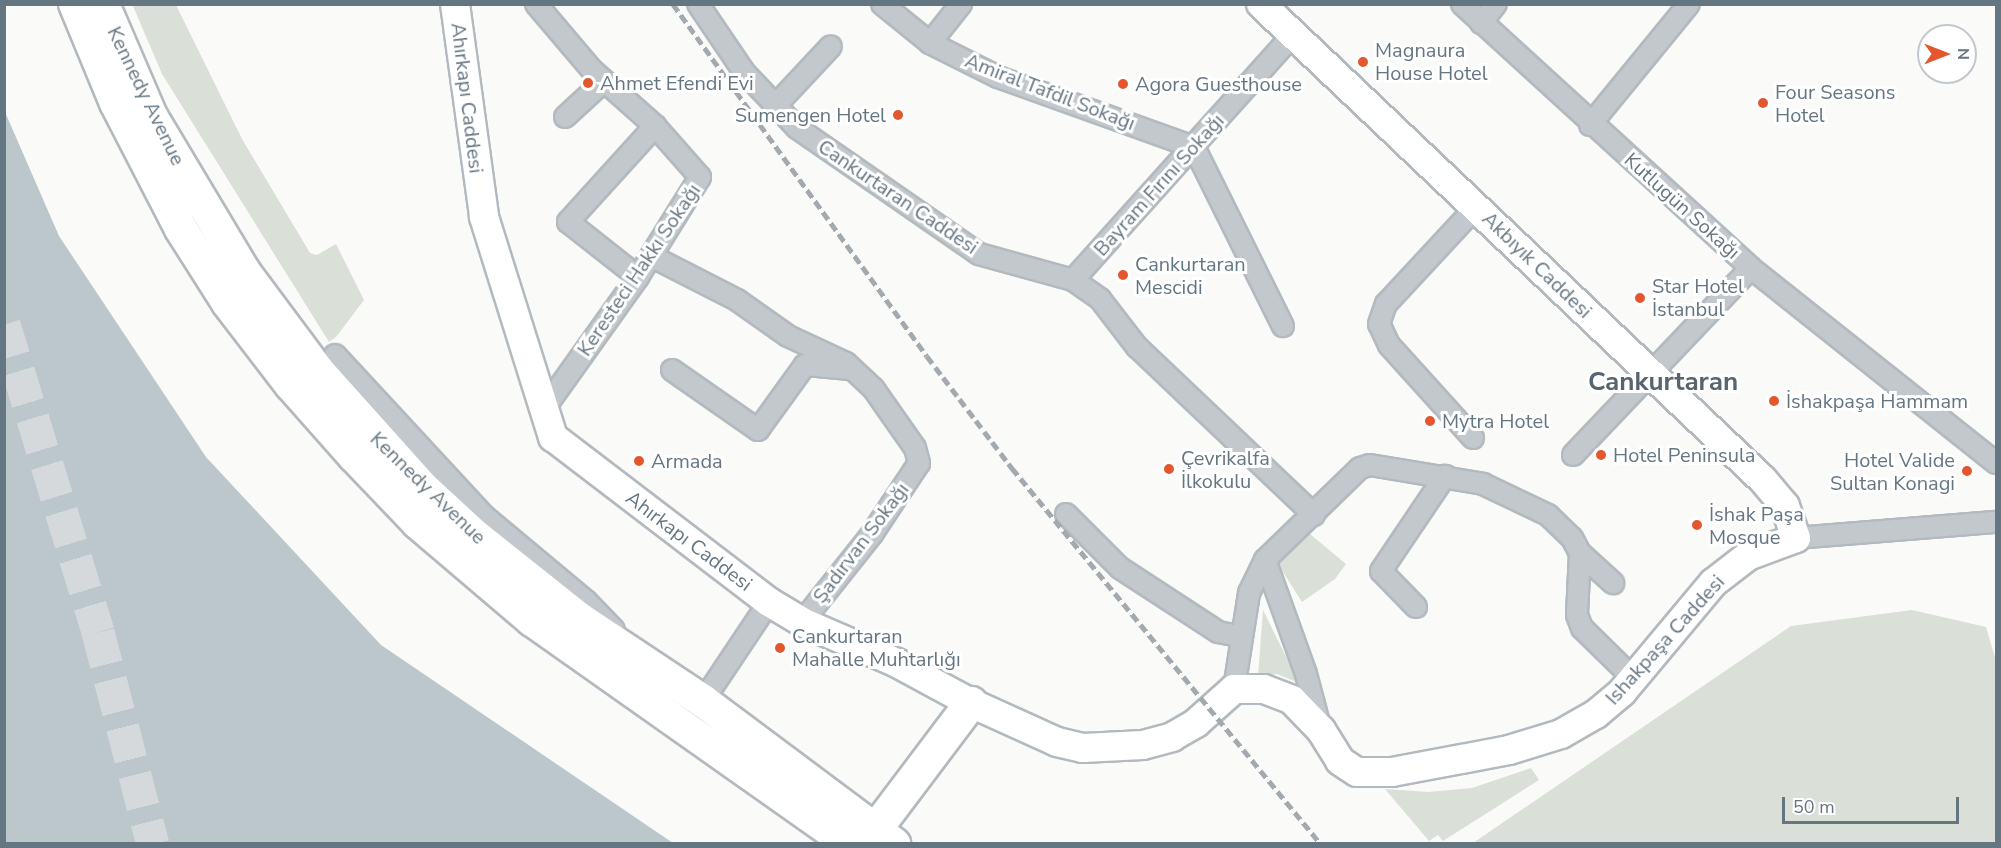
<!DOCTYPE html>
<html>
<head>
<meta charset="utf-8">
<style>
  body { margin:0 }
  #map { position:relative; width:2001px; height:848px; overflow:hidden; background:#fafaf8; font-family:"Nunito Sans",sans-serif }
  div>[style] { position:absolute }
  .green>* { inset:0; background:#dadfd7 }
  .water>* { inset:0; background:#bbc7cb }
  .highway-tunnel>* { height:33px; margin-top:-16.5px; transform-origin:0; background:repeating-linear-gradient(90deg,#d5d9db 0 33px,transparent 0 49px) }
  .roads { filter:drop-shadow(2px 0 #b3babf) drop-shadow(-2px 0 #b3babf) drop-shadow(0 2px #b3babf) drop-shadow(0 -2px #b3babf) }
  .street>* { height:20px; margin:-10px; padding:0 10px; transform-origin:10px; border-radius:10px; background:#c3c8cc }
  .secondary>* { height:28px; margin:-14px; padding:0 14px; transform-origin:14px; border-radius:14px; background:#fff }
  .primary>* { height:32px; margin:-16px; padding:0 16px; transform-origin:16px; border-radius:16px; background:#fff }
  .rail>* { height:4.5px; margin-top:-2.25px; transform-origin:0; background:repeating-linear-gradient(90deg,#a2aab0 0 9px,transparent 0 13.5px) }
  .dots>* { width:16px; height:16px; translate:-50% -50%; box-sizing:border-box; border:3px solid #fff; border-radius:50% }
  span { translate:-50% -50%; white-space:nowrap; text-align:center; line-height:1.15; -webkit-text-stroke:6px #fff; paint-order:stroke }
  .poi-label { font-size:20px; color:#657683 }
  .left { translate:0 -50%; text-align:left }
  .right { translate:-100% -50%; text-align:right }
  .street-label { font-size:20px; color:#657683 }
  .district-label { font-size:26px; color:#57646e; font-weight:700 }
  .frame { position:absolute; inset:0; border:6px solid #657683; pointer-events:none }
  .north { position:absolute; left:1917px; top:24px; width:60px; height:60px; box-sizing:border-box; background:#fff; border:2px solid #c1c8cd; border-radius:50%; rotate:90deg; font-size:16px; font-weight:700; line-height:24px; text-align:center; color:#657683 }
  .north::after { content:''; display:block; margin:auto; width:21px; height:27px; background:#e4572e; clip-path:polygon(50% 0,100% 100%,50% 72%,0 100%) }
  .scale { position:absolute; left:1782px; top:797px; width:177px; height:27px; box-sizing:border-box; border:3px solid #657683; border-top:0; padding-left:8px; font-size:18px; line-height:21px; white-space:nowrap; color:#657683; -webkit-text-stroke:4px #fff; paint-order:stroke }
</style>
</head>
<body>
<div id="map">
  <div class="green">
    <i style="clip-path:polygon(138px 4px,176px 5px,242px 139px,310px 253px,317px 255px,336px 244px,364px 300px,336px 337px,329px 342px,162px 74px,133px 6px)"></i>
    <i style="clip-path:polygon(1310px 534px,1346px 564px,1335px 579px,1302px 602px,1276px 561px)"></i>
    <i style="clip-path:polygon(1263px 610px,1299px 683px,1277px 674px,1258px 676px)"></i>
    <i style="clip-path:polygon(1912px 610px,1986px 627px,1996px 661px,1996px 843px,1473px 843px,1791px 626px)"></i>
    <i style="clip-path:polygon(1531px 768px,1539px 780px,1443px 841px,1438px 835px,1429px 841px,1385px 789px,1428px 792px,1472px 788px)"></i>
  </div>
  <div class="water">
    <i style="clip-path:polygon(5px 112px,59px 236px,206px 457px,381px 645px,673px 843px,5px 843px)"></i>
  </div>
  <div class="highway-tunnel">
    <i style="left:4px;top:324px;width:322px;rotate:73deg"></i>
    <i style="left:98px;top:632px;width:219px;rotate:75.5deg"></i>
  </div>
  <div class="roads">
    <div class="street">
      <i style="left:536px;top:4px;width:87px;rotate:49.7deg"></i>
      <i style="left:592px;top:70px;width:84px;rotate:41.6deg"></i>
      <i style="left:655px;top:126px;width:68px;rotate:48.6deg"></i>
      <i style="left:700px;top:177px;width:118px;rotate:121.8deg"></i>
      <i style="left:638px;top:277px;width:163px;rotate:125.5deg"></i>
      <i style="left:698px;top:4px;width:82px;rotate:55.9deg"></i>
      <i style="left:744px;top:72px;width:77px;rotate:46.6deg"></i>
      <i style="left:797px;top:128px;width:221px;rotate:34.7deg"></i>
      <i style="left:979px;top:254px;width:98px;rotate:15.5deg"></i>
      <i style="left:1073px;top:280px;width:33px;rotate:35deg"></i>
      <i style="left:1100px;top:299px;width:61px;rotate:52.4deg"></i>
      <i style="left:1137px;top:347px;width:244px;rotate:43.5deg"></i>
      <i style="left:882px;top:4px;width:62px;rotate:39.1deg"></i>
      <i style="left:930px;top:43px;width:76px;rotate:26.6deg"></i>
      <i style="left:998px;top:77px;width:208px;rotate:19.7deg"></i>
      <i style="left:1194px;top:147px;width:200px;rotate:63.6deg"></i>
      <i style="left:1462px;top:4px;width:391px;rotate:42.4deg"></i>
      <i style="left:1751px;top:268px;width:313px;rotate:38.5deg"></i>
      <i style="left:1481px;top:23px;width:24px;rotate:-52deg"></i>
      <i style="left:930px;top:43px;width:50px;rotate:-51.5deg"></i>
      <i style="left:774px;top:107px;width:83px;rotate:-46.9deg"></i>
      <i style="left:565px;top:117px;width:53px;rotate:-42.7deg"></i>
      <i style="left:1590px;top:125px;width:156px;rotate:-50.7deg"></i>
      <i style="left:651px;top:256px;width:97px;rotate:27.1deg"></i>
      <i style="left:737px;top:300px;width:62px;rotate:35.2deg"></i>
      <i style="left:788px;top:336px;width:64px;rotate:25deg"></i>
      <i style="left:846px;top:363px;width:37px;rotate:43deg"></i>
      <i style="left:873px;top:388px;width:73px;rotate:55deg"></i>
      <i style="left:915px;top:448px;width:16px;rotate:75deg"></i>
      <i style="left:919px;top:463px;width:85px;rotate:123.5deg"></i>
      <i style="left:872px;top:534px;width:112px;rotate:128.5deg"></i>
      <i style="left:638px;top:277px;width:89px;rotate:-141.8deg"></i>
      <i style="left:568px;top:222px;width:130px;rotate:-47.8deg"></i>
      <i style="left:1073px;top:280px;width:329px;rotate:-48.1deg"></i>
      <i style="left:335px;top:355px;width:219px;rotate:47.2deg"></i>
      <i style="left:484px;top:516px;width:133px;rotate:39.8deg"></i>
      <i style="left:586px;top:601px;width:40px;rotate:46deg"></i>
      <i style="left:672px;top:370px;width:105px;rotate:34.9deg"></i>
      <i style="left:758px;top:430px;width:80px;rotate:-54.1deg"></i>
      <i style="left:805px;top:365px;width:43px;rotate:5.3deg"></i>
      <i style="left:1473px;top:438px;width:125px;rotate:-132.1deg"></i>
      <i style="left:1389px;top:345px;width:23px;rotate:-115deg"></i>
      <i style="left:1379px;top:324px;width:21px;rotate:-71deg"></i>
      <i style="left:1386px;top:304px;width:132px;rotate:-47.1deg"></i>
      <i style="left:1573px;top:455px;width:258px;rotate:-46.4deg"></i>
      <i style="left:1066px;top:514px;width:76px;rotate:45deg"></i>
      <i style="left:1120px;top:568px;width:117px;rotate:33.1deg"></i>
      <i style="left:1218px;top:632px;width:21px;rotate:11deg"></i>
      <i style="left:1796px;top:538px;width:201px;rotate:-4.6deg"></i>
      <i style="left:1580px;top:553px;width:45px;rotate:42.3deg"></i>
      <i style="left:1265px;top:560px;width:121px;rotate:70.2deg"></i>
      <i style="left:1306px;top:674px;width:55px;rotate:75.2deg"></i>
      <i style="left:1416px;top:607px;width:50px;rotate:-134.2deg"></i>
      <i style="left:1381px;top:571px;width:115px;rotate:-56deg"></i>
      <i style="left:1234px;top:689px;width:97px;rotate:-81.1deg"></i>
      <i style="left:1249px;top:593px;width:37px;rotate:-64deg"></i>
      <i style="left:1265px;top:560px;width:132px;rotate:-44.1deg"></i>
      <i style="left:1360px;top:468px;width:10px;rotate:-17deg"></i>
      <i style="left:1370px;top:465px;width:115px;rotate:9.5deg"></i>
      <i style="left:1483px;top:484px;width:72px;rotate:25.5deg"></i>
      <i style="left:1548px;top:515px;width:33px;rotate:44deg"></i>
      <i style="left:1572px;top:538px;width:17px;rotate:62deg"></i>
      <i style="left:1580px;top:553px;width:62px;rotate:92.8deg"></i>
      <i style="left:1577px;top:615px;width:14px;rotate:69deg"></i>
      <i style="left:1582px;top:628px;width:73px;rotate:44.4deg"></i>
      <i style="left:703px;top:701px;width:119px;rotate:-56.3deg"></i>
    </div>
    <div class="secondary">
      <i style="left:455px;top:4px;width:215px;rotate:82.2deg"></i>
      <i style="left:484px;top:217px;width:231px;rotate:72.6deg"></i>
      <i style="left:553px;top:437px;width:272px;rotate:37.4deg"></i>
      <i style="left:769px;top:602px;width:39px;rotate:31deg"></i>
      <i style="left:802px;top:622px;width:103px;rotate:23.3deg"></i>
      <i style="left:897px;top:663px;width:84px;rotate:28.4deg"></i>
      <i style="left:971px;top:703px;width:94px;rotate:24.4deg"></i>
      <i style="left:1057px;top:742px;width:27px;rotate:13deg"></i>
      <i style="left:1083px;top:748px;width:60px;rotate:-2.9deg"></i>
      <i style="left:1143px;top:745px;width:30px;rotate:-15deg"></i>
      <i style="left:1172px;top:737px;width:28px;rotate:-30deg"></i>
      <i style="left:1196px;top:723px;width:51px;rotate:-41.8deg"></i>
      <i style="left:1234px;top:689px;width:30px"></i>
      <i style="left:1264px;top:689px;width:30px;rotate:21deg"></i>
      <i style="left:1292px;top:700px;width:42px;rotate:46deg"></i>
      <i style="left:1321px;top:730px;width:36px;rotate:58deg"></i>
      <i style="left:1340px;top:761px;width:20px;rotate:33deg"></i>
      <i style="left:1357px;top:772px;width:35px"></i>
      <i style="left:1392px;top:772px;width:119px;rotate:-10.6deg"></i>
      <i style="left:1509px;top:750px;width:54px;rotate:-17.1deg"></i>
      <i style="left:1561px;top:734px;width:40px;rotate:-29.7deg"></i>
      <i style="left:1596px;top:714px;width:34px;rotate:-40deg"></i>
      <i style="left:1622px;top:692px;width:142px;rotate:-50.1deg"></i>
      <i style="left:1713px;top:583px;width:44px;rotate:-37.6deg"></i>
      <i style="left:1748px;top:556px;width:51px;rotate:-20.6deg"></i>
      <i style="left:1796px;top:538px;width:34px;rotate:-109deg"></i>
      <i style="left:1785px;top:506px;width:35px;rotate:-130deg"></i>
      <i style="left:1762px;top:479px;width:690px;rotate:-136.53deg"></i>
    </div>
    <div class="primary">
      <i style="left:75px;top:4px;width:107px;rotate:67.5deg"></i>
      <i style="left:116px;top:103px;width:142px;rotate:62.7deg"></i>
      <i style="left:181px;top:229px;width:88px;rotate:57.6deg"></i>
      <i style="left:228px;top:303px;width:103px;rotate:52.5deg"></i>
      <i style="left:291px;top:385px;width:96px;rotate:48.4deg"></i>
      <i style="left:355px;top:457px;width:91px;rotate:46.3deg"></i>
      <i style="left:418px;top:523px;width:150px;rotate:40.4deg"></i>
      <i style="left:532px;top:620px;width:389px;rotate:35.2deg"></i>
      <i style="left:103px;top:4px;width:122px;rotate:66.8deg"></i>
      <i style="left:151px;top:116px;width:183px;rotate:59.1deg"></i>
      <i style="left:245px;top:273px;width:122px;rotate:53.3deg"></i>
      <i style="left:318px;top:371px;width:156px;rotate:48.1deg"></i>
      <i style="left:422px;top:487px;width:71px;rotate:42.7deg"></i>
      <i style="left:474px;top:535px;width:137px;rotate:38.5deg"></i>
      <i style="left:581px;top:620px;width:146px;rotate:33.6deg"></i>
      <i style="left:703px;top:701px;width:239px;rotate:36.8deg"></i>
      <i style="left:876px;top:829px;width:158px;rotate:-53deg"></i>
    </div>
  </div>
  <div class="rail">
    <i style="left:673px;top:4px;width:434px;rotate:54.2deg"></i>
    <i style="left:927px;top:356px;width:141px;rotate:52.8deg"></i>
    <i style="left:1012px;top:468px;width:487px;rotate:50.6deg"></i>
  </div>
  <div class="dots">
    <i style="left:1363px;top:62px;background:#e4572e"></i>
    <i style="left:588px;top:83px;background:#e4572e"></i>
    <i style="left:1123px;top:84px;background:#e4572e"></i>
    <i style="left:1763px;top:103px;background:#e4572e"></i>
    <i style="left:898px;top:115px;background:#e4572e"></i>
    <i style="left:1123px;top:275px;background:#e4572e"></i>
    <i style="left:1640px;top:298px;background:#e4572e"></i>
    <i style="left:1774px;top:401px;background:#e4572e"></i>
    <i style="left:1430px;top:421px;background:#e4572e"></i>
    <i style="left:1601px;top:455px;background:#e4572e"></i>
    <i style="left:639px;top:461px;background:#e4572e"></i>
    <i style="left:1169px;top:469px;background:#e4572e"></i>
    <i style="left:1967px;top:471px;background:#e4572e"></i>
    <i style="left:1697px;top:525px;background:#e4572e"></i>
    <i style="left:780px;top:648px;background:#e4572e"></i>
  </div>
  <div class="poi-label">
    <span class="left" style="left:1375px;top:62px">Magnaura<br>House Hotel</span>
    <span class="left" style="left:600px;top:83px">Ahmet Efendi Evi</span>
    <span class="left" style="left:1135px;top:84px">Agora Guesthouse</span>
    <span class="left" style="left:1775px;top:104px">Four Seasons<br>Hotel</span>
    <span class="right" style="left:886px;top:115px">Sumengen Hotel</span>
    <span class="left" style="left:1135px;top:276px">Cankurtaran<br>Mescidi</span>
    <span class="left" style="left:1652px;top:298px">Star Hotel<br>İstanbul</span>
    <span class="left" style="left:1786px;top:401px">İshakpaşa Hammam</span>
    <span class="left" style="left:1442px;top:421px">Mytra Hotel</span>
    <span class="left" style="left:1613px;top:455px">Hotel Peninsula</span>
    <span class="left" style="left:1181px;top:470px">Çevrikalfa<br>İlkokulu</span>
    <span class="right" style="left:1955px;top:472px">Hotel Valide<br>Sultan Konagi</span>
    <span class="left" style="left:651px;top:461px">Armada</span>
    <span class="left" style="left:1709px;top:526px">İshak Paşa<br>Mosque</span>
    <span class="left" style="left:792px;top:648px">Cankurtaran<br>Mahalle Muhtarlığı</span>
  </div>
  <div class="street-label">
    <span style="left:1050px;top:92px;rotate:21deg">Amiral Tafdil Sokağı</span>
    <span style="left:146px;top:96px;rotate:64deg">Kennedy Avenue</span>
    <span style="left:467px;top:98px;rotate:83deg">Ahırkapı Caddesi</span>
    <span style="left:1159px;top:185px;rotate:-48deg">Bayram Fırını Sokağı</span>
    <span style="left:898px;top:197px;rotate:34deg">Cankurtaran Caddesi</span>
    <span style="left:1682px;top:206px;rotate:42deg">Kutlugün Sokağı</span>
    <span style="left:1537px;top:265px;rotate:44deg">Akbıyık Caddesi</span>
    <span style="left:639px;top:270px;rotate:-56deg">Keresteci Hakkı Sokağı</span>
    <span style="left:428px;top:488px;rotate:44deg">Kennedy Avenue</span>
    <span style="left:689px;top:541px;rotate:37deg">Ahırkapı Caddesi</span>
    <span style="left:861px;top:543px;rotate:-53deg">Şadırvan Sokağı</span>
    <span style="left:1665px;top:640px;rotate:-48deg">Ishakpaşa Caddesi</span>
  </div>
  <div class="district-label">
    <span style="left:1663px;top:382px">Cankurtaran</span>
  </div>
  <div class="frame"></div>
  <div class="north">N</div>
  <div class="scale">50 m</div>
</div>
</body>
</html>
